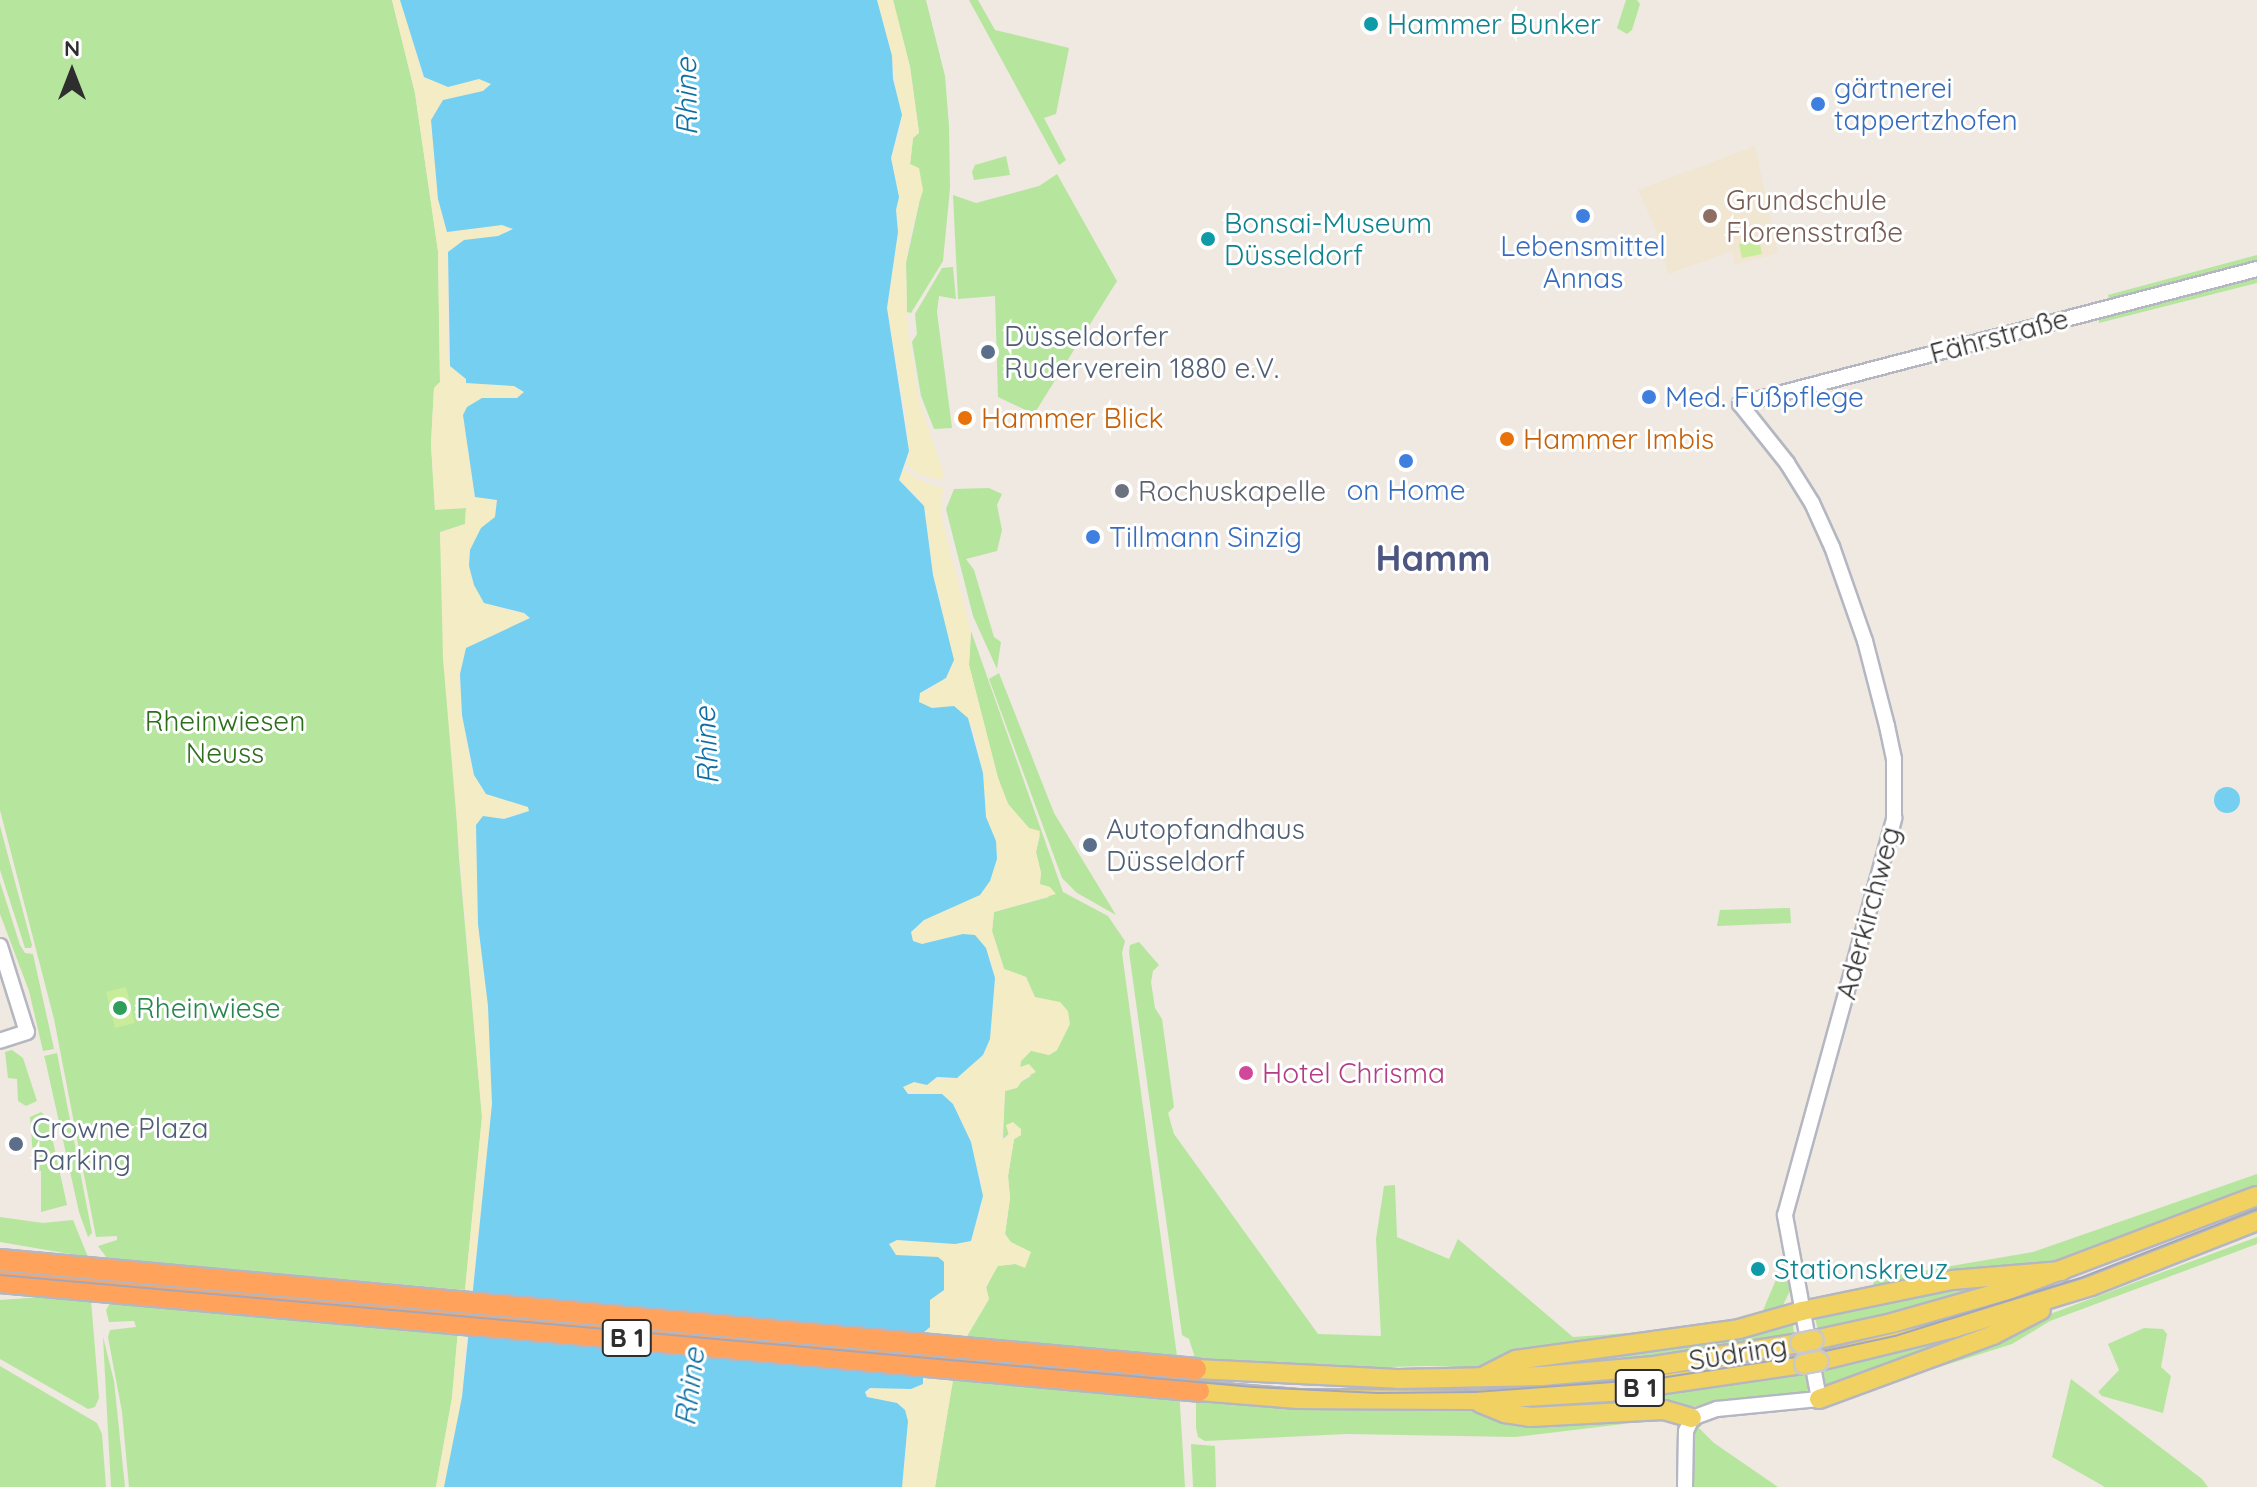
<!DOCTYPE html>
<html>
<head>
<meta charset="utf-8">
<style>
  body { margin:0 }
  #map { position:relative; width:2257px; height:1487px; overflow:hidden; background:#efe9e1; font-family:Quicksand,sans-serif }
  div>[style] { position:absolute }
  .education>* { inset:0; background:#f0e6d1 }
  .green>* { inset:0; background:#b6e59e }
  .sand>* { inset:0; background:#f3ecc5 }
  .pitch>* { inset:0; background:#c9ec9a }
  .water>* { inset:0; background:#75cff0 }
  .round { border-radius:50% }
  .roads { filter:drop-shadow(2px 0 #b4b7c1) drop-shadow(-2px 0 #b4b7c1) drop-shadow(0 2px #b4b7c1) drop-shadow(0 -2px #b4b7c1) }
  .minor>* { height:14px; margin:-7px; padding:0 7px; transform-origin:7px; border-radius:7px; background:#fff }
  .major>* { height:18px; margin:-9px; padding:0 9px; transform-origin:9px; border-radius:9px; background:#f2d163 }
  .highway>* { height:20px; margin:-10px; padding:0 10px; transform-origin:10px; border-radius:10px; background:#ffa35c }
  .tram>* { height:2px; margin:-1px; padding:0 1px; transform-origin:1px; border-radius:1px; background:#a3a6b8 }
  .bridges { filter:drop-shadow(2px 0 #c9c9c9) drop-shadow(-2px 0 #c9c9c9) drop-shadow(0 2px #c9c9c9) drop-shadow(0 -2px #c9c9c9) }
  .major-bridge>* { height:18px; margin:-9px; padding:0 9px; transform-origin:9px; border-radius:9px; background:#f2d163 }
  .dots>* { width:22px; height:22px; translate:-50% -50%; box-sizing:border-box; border:4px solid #fff; border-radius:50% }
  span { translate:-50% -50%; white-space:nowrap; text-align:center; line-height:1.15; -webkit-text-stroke:6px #fff; paint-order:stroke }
  .shield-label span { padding:2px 6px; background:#fff; border:2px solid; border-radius:6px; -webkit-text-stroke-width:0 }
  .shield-label { font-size:26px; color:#2e2e2e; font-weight:700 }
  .culture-label { font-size:28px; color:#0d838f }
  .left { translate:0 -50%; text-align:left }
  .shop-label { font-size:28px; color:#366cbe }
  .education-label { font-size:28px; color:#785e54 }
  .service-label { font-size:28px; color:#4e5e75 }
  .street-label { font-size:28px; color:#2e2e2e }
  .food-label { font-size:28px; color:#c56008 }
  .worship-label { font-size:28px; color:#5b616d }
  .park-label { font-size:28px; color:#2c6e1b }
  .leisure-label { font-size:28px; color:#27864d }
  .hotel-label { font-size:28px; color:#b23c85 }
  .water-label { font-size:30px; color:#0d6fa3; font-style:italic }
  .district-label { font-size:36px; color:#4d5680; font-weight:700 }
  .north { position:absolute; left:32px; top:32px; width:80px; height:80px; -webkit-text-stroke:6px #fff; paint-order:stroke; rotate:0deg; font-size:22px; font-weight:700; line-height:32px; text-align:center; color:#2e2e2e }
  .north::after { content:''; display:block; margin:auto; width:28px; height:36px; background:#2e2e2e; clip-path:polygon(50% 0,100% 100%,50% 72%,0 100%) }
</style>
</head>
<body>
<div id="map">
  <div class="education">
    <i style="clip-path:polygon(1755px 146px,1778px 253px,1735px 265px,1732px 251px,1668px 274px,1654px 225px,1638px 190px)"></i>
  </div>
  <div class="green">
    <i style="clip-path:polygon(0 0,392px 0,415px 93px,438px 251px,440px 382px,434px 388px,431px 444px,435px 509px,466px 508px,465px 524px,440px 532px,459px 858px,482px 1117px,465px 1290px,107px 1258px,98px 1246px,117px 1240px,117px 1236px,96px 1237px,54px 1019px,0 810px)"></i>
    <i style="clip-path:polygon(893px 0,926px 0,945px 76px,949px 126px,950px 188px,943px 261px,911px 313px,907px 312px,906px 263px,919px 204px,910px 165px,913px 138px,919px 132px,910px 67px)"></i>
    <i style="clip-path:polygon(969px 0,978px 0,995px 30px,1069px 48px,1056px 114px,1044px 118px,1066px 160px,1059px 165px)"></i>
    <i style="clip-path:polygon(1626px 0,1637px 0,1640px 4px,1632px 30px,1627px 34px,1617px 28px)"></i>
    <i style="clip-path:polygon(1006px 156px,1010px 175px,974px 180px,972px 172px,975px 165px)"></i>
    <i style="clip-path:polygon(1057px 174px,1117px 281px,1034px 414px,998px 397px,995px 296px,958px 299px,953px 195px,976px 203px,1039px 186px)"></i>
    <i style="clip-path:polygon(2257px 255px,2257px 262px,2109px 299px,2108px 295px)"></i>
    <i style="clip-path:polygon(953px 267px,956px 299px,939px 296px,937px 312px,952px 428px,934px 429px,921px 396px,912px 342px,917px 334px,915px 314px,942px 268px)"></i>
    <i style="clip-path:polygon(2257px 275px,2257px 283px,2099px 323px,2098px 315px)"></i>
    <i style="clip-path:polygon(989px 488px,1002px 494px,997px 505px,1002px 530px,997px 551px,966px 559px,974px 570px,994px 637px,1001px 642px,997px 669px,973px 616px,946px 509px,954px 489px)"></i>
    <i style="clip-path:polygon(971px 631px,1063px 892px,1108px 916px,1125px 941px,1122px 953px,1177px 1356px,1185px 1487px,935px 1487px,953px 1380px,967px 1336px,989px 1299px,986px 1288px,997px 1266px,1015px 1264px,1030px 1252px,1010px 1242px,1005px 1234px,1010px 1198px,1008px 1176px,1014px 1139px,1021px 1135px,1011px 1132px,1003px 1139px,1005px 1091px,1031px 1076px,1020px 1068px,1021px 1061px,1031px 1050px,1049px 1055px,1057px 1050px,1065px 1032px,1034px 998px,1026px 977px,1004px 969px,992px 931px,994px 912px,1049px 897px,1039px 885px,1041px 873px,1036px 852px,1040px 835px,1029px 828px,1008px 804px,998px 778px,969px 665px)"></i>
    <i style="clip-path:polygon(999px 673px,1054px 813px,1116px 915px,1077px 893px,1062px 878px,989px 679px)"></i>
    <i style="clip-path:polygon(0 826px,32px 945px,31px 948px,25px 948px,0 870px)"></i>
    <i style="clip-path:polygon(0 882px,20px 945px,25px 953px,33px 954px,54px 1049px,43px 1051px,29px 991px,0 914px)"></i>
    <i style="clip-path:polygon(1790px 908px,1791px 923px,1717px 926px,1720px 910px)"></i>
    <i style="clip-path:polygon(1139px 942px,1159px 965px,1153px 971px,1151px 982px,1155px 1008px,1162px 1019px,1174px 1107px,1168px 1113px,1174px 1134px,1318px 1334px,1381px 1336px,1376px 1239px,1384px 1186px,1395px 1185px,1397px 1237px,1449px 1259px,1458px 1239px,1573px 1337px,1670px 1330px,1761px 1315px,1778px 1275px,1787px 1278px,1792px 1287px,1779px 1313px,1793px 1322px,1794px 1335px,1697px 1355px,1521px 1369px,1427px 1366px,1314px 1369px,1195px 1358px,1189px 1339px,1182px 1335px,1129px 952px,1130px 945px)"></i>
    <i style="clip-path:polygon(12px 1050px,23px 1058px,37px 1101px,26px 1106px,18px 1101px,17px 1079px,8px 1078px,5px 1052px)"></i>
    <i style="clip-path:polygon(57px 1053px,92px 1233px,88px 1237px,79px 1212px,45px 1059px,44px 1056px)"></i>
    <i style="clip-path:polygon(41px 1112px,48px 1119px,67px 1205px,41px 1212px,41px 1171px,34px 1170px,30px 1117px)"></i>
    <i style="clip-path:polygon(2257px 1174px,2257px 1190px,2061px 1267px,1891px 1317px,1818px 1330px,1812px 1306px,1871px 1290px,1875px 1279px,2033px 1252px)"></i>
    <i style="clip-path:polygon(0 1217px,43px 1223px,73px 1220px,88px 1257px,0 1242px)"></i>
    <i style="clip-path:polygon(2257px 1237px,2257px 1244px,2050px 1321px,2012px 1344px,1835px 1400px,2026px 1323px)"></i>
    <i style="clip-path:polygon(56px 1296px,91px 1300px,99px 1398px,95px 1407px,88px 1409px,0 1359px,0 1300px)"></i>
    <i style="clip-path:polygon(110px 1303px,453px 1334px,458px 1330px,452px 1398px,436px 1487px,129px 1487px,122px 1412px,108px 1337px,110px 1330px,136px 1327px,134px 1321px,109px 1322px,106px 1310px)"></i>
    <i style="clip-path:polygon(2014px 1320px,1828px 1389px,1826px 1386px,1823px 1370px)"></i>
    <i style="clip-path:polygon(2144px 1328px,2163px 1329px,2167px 1334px,2161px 1367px,2171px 1376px,2163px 1413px,2102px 1396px,2098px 1392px,2119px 1370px,2108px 1344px)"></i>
    <i style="clip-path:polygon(103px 1337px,114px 1381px,125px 1487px,111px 1487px)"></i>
    <i style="clip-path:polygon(0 1366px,97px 1423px,102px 1434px,106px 1487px,0 1487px)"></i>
    <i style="clip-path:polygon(1806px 1367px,1810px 1385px,1806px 1393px,1797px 1396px,1687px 1407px,1665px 1419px,1515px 1437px,1347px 1434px,1205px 1441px,1198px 1437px,1196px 1428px,1196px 1401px,1211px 1402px,1228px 1398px,1378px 1406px)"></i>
    <i style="clip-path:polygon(2071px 1379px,2202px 1479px,2208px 1487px,2105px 1487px,2052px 1457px)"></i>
    <i style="clip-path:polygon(1697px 1426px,1714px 1443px,1778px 1487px,1689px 1487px,1689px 1436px)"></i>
    <i style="clip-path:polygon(1191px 1444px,1215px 1446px,1216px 1487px,1193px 1487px)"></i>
  </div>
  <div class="sand">
    <i style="clip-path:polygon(392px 0,400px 0,405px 8px,422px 75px,448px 87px,479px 79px,491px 84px,483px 91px,443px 100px,431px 120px,438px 199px,447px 232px,502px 225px,513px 228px,498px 236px,464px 240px,448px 252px,448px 358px,475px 383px,514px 386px,524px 392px,517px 398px,494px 397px,463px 415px,475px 497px,497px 499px,496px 517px,485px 525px,502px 609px,524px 613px,530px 618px,466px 648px,460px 674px,462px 715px,470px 761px,487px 794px,528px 807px,529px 811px,476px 825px,478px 924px,488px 1006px,492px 1104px,472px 1292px,465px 1290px,482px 1117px,443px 659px,440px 533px,465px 524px,466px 508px,435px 510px,431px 444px,434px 388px,440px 382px,438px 251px,415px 93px)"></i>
    <i style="clip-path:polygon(877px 0,893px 0,910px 67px,919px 133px,913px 138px,910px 164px,919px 168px,923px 190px,911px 231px,906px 263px,907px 324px,919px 400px,944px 475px,941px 480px,920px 475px,906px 465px,909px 451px,906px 417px,887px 308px,898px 232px,896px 210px,899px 197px,891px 158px,901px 130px,892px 56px)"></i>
    <i style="clip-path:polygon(903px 469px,925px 483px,943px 488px,941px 515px,971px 631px,969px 665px,998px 778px,1008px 804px,1029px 828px,1040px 831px,1036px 852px,1041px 873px,1040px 884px,1050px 887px,1056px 894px,994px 912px,992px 931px,1004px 969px,1026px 977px,1035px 997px,1060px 1002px,1068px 1011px,1070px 1024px,1057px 1050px,1049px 1055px,1031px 1051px,1021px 1061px,1020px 1067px,1029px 1064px,1036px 1072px,1024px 1078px,1017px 1088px,1005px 1091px,1002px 1139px,1009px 1136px,1006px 1125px,1013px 1122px,1021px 1129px,1021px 1135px,1014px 1139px,1008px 1176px,1010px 1198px,1005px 1234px,1011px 1242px,1031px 1252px,1025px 1268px,1015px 1264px,998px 1266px,986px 1287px,989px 1299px,967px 1336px,953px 1380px,935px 1487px,902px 1487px,907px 1440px,865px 1392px,879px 1387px,919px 1388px,923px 1333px,930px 1327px,930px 1300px,944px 1290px,944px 1261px,896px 1255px,889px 1244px,897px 1240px,967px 1243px,980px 1216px,982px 1180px,973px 1162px,971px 1142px,953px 1104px,948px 1099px,903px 1090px,904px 1085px,915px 1082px,957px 1078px,990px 1039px,995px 978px,991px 960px,963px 934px,922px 944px,913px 941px,910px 932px,924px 920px,980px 895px,996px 841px,986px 817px,983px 773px,973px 727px,936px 706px,926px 707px,919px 703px,920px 693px,935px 687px,942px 605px,933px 575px,924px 506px,915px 494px,903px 487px,899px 475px)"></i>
    <i style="clip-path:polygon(458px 1330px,466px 1330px,462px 1397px,444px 1487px,436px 1487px,452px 1398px)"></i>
  </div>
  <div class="pitch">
    <i style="clip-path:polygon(1759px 240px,1762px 254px,1742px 258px,1739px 244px)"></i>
    <i style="clip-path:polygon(126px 987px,135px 1023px,115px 1028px,106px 992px)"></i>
  </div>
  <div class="water">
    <i style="clip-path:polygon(400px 0,877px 0,892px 56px,893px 79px,902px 115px,891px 158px,899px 197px,896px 210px,898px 232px,887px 308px,909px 451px,899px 480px,924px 506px,933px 575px,954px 660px,946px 678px,920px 693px,919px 702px,932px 708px,954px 706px,968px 718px,983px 773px,986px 817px,996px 841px,997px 859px,990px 881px,980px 895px,924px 920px,911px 932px,913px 941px,922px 944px,963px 934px,975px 935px,986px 948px,995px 978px,990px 1039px,983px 1055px,957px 1078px,937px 1077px,927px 1085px,914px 1082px,903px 1087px,908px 1094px,942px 1094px,953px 1104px,971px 1142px,983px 1196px,971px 1241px,955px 1244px,897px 1240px,889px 1244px,896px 1255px,938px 1257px,944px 1262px,944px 1290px,930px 1300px,930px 1327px,923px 1333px,923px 1384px,911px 1389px,870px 1388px,865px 1392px,867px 1397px,897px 1403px,905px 1410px,908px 1421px,902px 1487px,444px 1487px,462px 1397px,492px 1104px,488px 1006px,478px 924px,476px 825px,483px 816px,504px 819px,529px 811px,528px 807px,486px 794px,474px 775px,462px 715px,460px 674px,466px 648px,530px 618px,524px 613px,484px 603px,474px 585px,469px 566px,470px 550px,481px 528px,495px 517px,497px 500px,475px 497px,463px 415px,467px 407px,482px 398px,517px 398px,524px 392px,514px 386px,466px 383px,466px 379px,450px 366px,448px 252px,464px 240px,498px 236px,513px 229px,502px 225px,447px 232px,438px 199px,431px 120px,443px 100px,483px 91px,491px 84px,479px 79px,448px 87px,424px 77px)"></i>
    <i class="round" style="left:2214px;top:787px;width:26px;height:26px"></i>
  </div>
  <div class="roads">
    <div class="minor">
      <i style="left:0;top:946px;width:90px;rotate:72.6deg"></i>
      <i style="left:27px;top:1032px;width:28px;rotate:162deg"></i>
      <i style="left:1685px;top:1487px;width:56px;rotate:-89deg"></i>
      <i style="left:1686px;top:1431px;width:14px;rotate:-65deg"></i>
      <i style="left:1692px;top:1418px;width:27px;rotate:-20deg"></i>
      <i style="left:1717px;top:1409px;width:102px;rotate:-5.6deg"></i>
      <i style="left:1819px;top:1399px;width:187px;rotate:-100.5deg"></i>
      <i style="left:1785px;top:1215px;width:412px;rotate:-74.6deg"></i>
      <i style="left:1894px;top:818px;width:59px;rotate:-90deg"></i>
      <i style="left:1894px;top:759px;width:34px;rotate:-102deg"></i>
      <i style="left:1887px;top:726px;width:88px;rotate:-104.5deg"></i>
      <i style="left:1865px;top:641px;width:100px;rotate:-109.3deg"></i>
      <i style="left:1832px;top:547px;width:48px;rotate:-114.4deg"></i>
      <i style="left:1812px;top:503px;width:47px;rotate:-122deg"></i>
      <i style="left:1787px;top:463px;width:75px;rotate:-128.5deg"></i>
      <i style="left:1740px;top:404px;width:534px;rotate:-14.63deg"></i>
    </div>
    <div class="major">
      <i style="left:1814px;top:1340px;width:80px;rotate:-12.3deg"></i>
      <i style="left:1892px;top:1323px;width:121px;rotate:-15.9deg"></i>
      <i style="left:2008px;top:1290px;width:266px;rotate:-20.7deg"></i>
      <i style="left:1819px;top:1361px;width:139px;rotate:-13.7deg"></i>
      <i style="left:1954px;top:1328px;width:143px;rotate:-17deg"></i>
      <i style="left:2091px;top:1286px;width:178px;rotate:-21.4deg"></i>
      <i style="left:1196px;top:1369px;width:202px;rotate:2.8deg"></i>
      <i style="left:1398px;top:1379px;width:144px;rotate:-1.2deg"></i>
      <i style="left:1542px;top:1376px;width:112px;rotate:-5.1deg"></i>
      <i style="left:1654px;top:1366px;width:148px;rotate:-9deg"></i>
      <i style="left:1484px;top:1376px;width:36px;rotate:-27deg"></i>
      <i style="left:1516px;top:1360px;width:225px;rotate:-7.9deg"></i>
      <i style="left:1739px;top:1329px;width:66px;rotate:-15.9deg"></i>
      <i style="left:1802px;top:1311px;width:153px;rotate:-11.7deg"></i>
      <i style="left:1952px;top:1280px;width:110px;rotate:-4.7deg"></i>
      <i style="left:1199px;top:1391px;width:99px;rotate:4.6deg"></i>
      <i style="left:1298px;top:1399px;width:176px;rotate:0.3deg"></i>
      <i style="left:1474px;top:1400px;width:135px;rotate:-3.4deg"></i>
      <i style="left:1609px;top:1392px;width:197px;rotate:-8.2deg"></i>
      <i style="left:1819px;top:1399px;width:185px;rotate:-20.2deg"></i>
      <i style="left:1993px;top:1335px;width:54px;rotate:-27.5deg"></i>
      <i style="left:1480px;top:1403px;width:27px;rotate:22deg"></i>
      <i style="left:1505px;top:1413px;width:25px;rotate:9deg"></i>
      <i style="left:1530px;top:1417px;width:134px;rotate:-3deg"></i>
      <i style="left:1664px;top:1410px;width:29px;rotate:16deg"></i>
    </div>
    <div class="highway">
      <i style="left:0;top:1260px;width:1201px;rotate:5.21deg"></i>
      <i style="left:0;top:1282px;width:1204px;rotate:5.19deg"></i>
    </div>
  </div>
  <div class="tram">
    <i style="left:0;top:1275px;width:1258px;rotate:5.11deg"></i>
    <i style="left:1253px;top:1387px;width:125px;rotate:2.7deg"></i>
    <i style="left:1378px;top:1393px;width:97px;rotate:-0.6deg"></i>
    <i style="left:1475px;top:1392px;width:179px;rotate:-4.2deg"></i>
    <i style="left:1654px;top:1379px;width:150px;rotate:-8.8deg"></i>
    <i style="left:1802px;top:1356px;width:95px;rotate:-12.1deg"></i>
    <i style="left:1895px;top:1336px;width:194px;rotate:-17.4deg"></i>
    <i style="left:2080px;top:1278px;width:190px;rotate:-21.3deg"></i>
  </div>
  <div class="bridges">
    <div class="major-bridge">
      <i style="left:1800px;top:1343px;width:14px;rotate:-12deg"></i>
      <i style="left:1804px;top:1364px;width:15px;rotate:-11deg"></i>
    </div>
  </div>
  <div class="dots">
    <i style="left:1371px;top:24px;background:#0f9aa8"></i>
    <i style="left:1818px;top:104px;background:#3f7fe0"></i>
    <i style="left:1583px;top:216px;background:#3f7fe0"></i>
    <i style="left:1710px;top:216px;background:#8d6e63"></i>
    <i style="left:1208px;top:239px;background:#0f9aa8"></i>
    <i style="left:988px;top:352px;background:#5c6f8a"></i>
    <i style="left:1649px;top:397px;background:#3f7fe0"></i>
    <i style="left:965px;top:418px;background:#e8710a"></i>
    <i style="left:1507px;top:439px;background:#e8710a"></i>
    <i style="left:1406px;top:461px;background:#3f7fe0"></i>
    <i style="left:1122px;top:491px;background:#6b7280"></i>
    <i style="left:1093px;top:537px;background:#3f7fe0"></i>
    <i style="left:1090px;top:845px;background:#5c6f8a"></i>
    <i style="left:120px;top:1008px;background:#2e9e5b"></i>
    <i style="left:1246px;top:1073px;background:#d1479c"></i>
    <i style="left:16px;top:1144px;background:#5c6f8a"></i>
    <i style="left:1758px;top:1269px;background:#0f9aa8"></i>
  </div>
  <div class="shield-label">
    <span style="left:627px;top:1338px">B 1</span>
    <span style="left:1640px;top:1388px">B 1</span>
  </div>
  <div class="culture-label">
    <span class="left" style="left:1387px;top:24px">Hammer Bunker</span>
    <span class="left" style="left:1224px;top:239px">Bonsai-Museum<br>Düsseldorf</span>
    <span class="left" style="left:1774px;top:1269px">Stationskreuz</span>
  </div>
  <div class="shop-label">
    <span class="left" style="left:1834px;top:104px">gärtnerei<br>tappertzhofen</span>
    <span style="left:1583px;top:262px">Lebensmittel<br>Annas</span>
    <span class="left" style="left:1665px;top:397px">Med. Fußpflege</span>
    <span style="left:1406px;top:490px">on Home</span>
    <span class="left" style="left:1109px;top:537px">Tillmann Sinzig</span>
  </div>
  <div class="education-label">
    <span class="left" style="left:1726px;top:216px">Grundschule<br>Florensstraße</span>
  </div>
  <div class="service-label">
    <span class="left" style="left:1004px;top:352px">Düsseldorfer<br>Ruderverein 1880 e.V.</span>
    <span class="left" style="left:1106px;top:845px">Autopfandhaus<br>Düsseldorf</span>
    <span class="left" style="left:32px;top:1144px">Crowne Plaza<br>Parking</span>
  </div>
  <div class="street-label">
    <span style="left:1999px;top:336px;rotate:-15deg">Fährstraße</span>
    <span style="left:1868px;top:913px;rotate:-75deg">Aderkirchweg</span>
    <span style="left:1738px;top:1353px;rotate:-9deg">Südring</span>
  </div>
  <div class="food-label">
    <span class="left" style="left:981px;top:418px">Hammer Blick</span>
    <span class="left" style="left:1523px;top:439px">Hammer Imbis</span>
  </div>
  <div class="worship-label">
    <span class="left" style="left:1138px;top:491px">Rochuskapelle</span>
  </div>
  <div class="park-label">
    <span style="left:225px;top:737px">Rheinwiesen<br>Neuss</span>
  </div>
  <div class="leisure-label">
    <span class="left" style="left:136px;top:1008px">Rheinwiese</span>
  </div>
  <div class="hotel-label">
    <span class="left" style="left:1262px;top:1073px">Hotel Chrisma</span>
  </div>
  <div class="water-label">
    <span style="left:686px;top:97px;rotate:-91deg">Rhine</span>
    <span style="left:706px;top:746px;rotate:-93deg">Rhine</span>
    <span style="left:689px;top:1387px;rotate:-83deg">Rhine</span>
  </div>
  <div class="district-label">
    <span style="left:1433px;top:558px">Hamm</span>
  </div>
  <div class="north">N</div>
</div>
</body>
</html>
